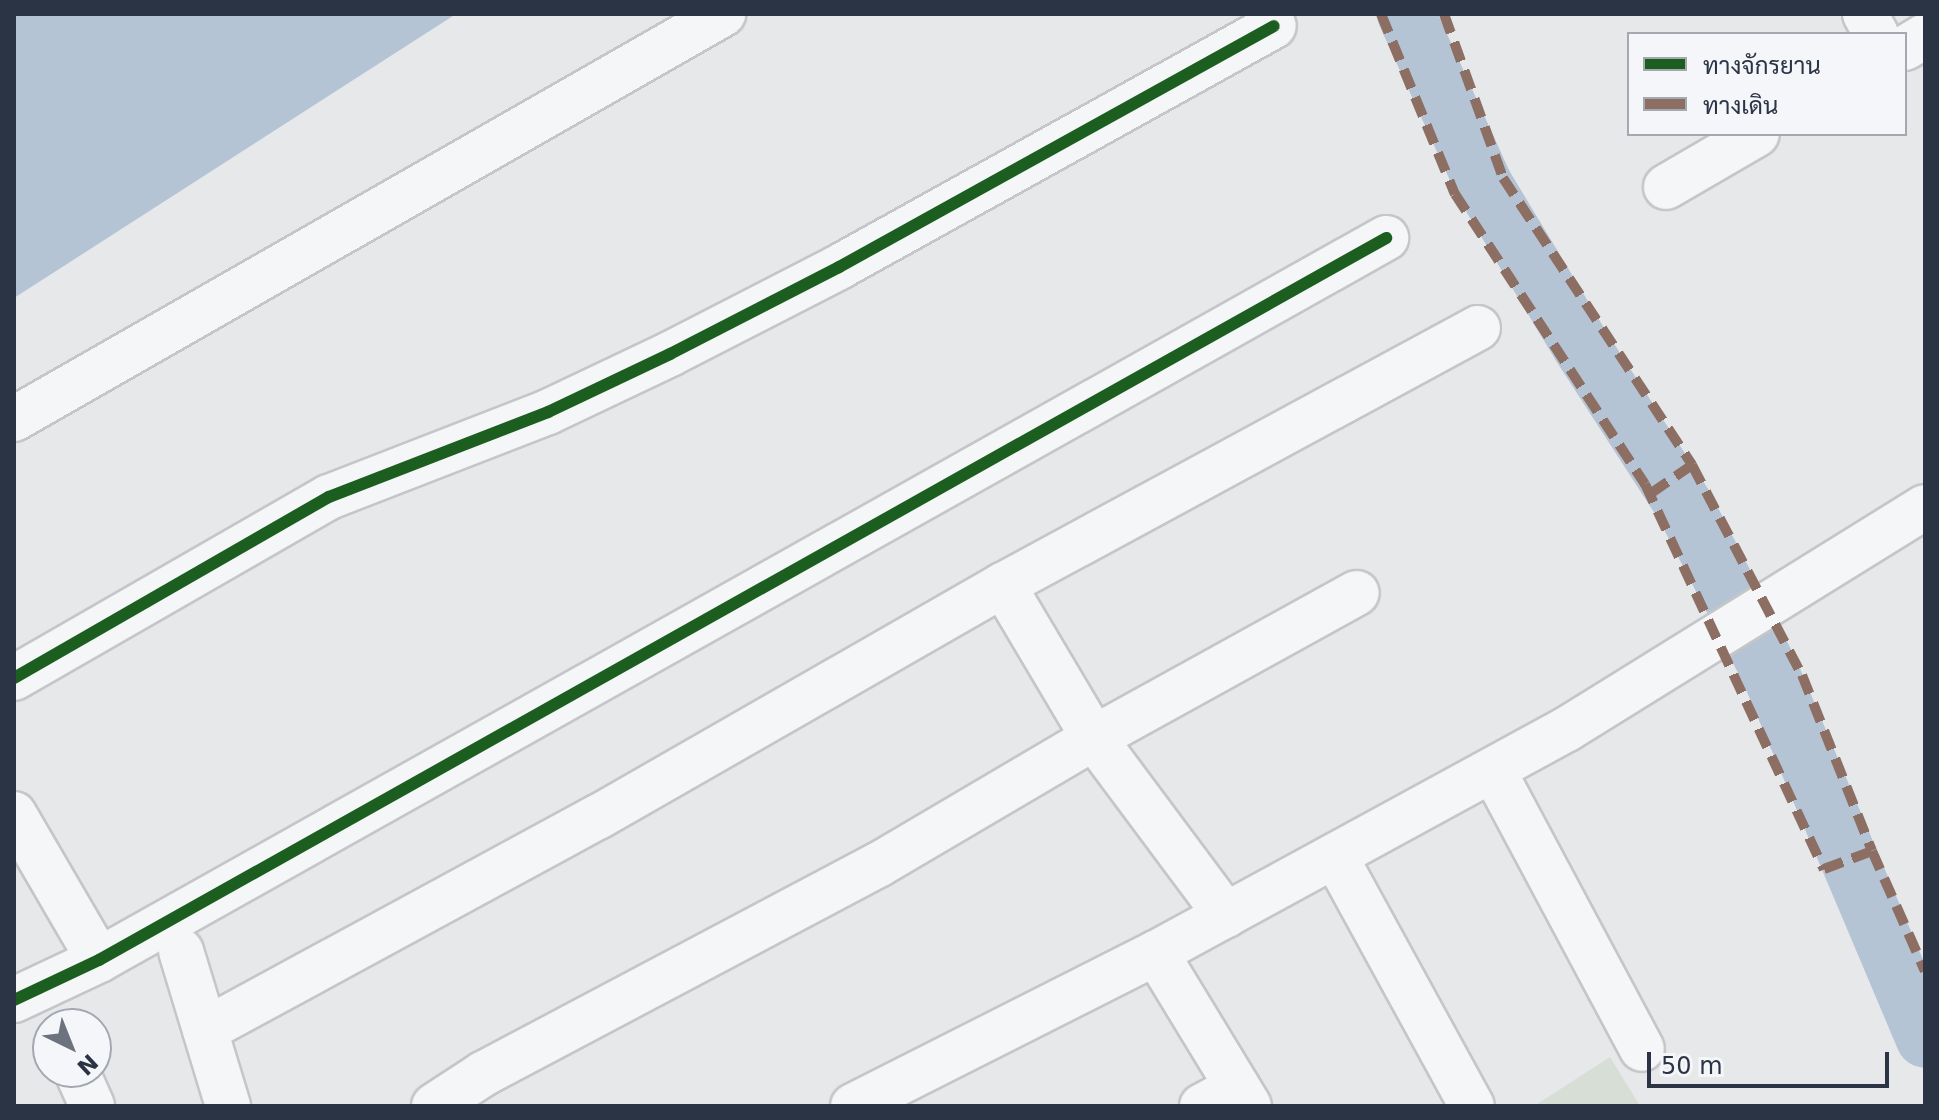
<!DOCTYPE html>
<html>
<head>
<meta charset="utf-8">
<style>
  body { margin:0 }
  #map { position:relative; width:1939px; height:1120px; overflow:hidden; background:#e6e8ea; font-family:"DejaVu Sans",Sarabun,sans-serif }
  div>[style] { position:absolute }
  .green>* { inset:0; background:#d6ded6 }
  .water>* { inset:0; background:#b4c4d5 }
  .river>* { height:58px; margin:-29px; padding:0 29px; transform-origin:29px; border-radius:29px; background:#b4c4d5 }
  .roads { filter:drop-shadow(2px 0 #c4c6c8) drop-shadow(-2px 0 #c4c6c8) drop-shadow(0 2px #c4c6c8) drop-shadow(0 -2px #c4c6c8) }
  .minor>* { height:44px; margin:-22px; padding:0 22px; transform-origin:22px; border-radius:22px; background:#f5f6f7 }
  .quiet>* { height:10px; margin-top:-5px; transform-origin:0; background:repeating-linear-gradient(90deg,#8d6e63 0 20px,transparent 0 30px) }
  .cycleway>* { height:12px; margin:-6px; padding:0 6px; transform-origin:6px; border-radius:6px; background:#1b5e20 }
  span { translate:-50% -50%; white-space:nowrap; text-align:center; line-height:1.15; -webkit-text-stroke:8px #f4f6f9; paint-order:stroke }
  .frame { position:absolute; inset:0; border:16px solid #2b3445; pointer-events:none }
  .legend { position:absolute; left:1627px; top:32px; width:280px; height:104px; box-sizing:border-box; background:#f4f6f9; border:2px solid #a4a8b1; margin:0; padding:10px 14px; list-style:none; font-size:24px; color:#2b3445 }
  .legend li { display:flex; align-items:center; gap:16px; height:40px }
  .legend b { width:40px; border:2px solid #a4a8b1 }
  .north { position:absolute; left:32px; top:1008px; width:80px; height:80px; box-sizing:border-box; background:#f4f6f9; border:2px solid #a4a8b1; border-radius:50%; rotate:137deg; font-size:22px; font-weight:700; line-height:32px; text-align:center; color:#2b3445 }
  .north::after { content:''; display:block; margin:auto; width:28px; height:36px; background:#6c737f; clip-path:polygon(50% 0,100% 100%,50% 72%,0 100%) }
  .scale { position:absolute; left:1647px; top:1052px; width:242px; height:36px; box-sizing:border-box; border:4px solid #2b3445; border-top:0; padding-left:10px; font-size:24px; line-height:28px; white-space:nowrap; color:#2b3445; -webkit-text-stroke:6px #f4f6f9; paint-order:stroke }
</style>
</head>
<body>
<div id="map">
  <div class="green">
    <i style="clip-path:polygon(1610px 1057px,1640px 1106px,1534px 1106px)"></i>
  </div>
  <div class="water">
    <i style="clip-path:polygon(14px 14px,456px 14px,14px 298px)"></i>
  </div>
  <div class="river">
    <i style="left:1406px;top:14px;width:188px;rotate:65.5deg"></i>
    <i style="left:1484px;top:185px;width:188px;rotate:58.9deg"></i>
    <i style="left:1581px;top:346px;width:192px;rotate:57.1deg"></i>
    <i style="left:1685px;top:507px;width:186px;rotate:62.7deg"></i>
    <i style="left:1770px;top:672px;width:398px;rotate:67.1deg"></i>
  </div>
  <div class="roads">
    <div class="minor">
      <i style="left:1865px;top:14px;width:23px;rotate:61deg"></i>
      <i style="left:1905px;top:48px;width:23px;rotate:-31deg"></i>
      <i style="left:1666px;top:187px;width:105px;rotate:-30.2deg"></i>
      <i style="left:14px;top:419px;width:817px;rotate:-29.74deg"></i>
      <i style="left:1003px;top:585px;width:178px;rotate:59.3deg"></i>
      <i style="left:1094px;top:738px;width:221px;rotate:53.3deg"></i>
      <i style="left:14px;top:678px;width:363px;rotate:-29.9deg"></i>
      <i style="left:329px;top:497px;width:235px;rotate:-21.2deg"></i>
      <i style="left:548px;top:412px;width:135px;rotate:-25.4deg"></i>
      <i style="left:670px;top:354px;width:190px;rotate:-27.2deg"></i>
      <i style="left:839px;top:267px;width:497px;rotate:-29deg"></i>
      <i style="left:1493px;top:770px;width:316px;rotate:61.9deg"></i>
      <i style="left:14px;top:814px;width:169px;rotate:59.8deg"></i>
      <i style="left:1335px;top:856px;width:285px;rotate:61.3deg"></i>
      <i style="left:181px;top:951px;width:162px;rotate:73.1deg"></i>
      <i style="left:1156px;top:953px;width:179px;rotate:58.7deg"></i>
      <i style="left:14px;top:1000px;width:94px;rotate:-25.2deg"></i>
      <i style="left:99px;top:960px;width:1476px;rotate:-29.29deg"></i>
      <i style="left:205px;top:1030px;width:447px;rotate:-28.5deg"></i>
      <i style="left:598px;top:817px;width:467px;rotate:-29.8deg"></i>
      <i style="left:1003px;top:585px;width:540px;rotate:-28.42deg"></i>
      <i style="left:77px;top:1072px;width:37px;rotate:66deg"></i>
      <i style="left:434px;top:1106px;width:59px;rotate:-33.1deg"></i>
      <i style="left:483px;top:1074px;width:447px;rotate:-27.9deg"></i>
      <i style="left:878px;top:865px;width:251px;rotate:-30.5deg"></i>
      <i style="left:1094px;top:738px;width:300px;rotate:-28.9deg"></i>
      <i style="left:853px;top:1106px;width:339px;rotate:-26.8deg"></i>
      <i style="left:1156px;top:953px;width:468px;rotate:-28.6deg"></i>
      <i style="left:1567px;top:729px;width:421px;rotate:-31.8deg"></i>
      <i style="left:1202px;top:1106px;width:40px;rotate:-28deg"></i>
    </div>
  </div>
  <div class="quiet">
    <i style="left:1381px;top:14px;width:195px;rotate:67.7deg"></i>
    <i style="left:1455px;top:194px;width:347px;rotate:56.8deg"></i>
    <i style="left:1645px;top:484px;width:425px;rotate:65.1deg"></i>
    <i style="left:1824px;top:869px;width:51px;rotate:-20.6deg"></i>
    <i style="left:1444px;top:14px;width:174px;rotate:70.2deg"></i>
    <i style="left:1503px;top:178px;width:344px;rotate:56.6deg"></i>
    <i style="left:1692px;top:465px;width:51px;rotate:145.4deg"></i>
    <i style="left:1692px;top:465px;width:237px;rotate:62.4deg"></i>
    <i style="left:1802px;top:675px;width:189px;rotate:68.3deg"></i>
    <i style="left:1872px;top:851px;width:131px;rotate:66.2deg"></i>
  </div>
  <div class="cycleway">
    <i style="left:14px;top:678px;width:363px;rotate:-29.9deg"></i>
    <i style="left:329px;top:497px;width:235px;rotate:-21.2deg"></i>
    <i style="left:548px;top:412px;width:135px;rotate:-25.4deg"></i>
    <i style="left:670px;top:354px;width:190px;rotate:-27.2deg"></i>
    <i style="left:839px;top:267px;width:497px;rotate:-29deg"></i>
    <i style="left:14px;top:1000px;width:94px;rotate:-25.2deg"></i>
    <i style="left:99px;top:960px;width:1476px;rotate:-29.29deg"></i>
  </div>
  <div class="frame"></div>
  <ul class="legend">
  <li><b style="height:10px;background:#1b5e20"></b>ทางจักรยาน</li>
  <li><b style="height:10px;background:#8d6e63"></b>ทางเดิน</li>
  </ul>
  <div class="north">N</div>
  <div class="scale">50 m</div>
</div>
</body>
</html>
